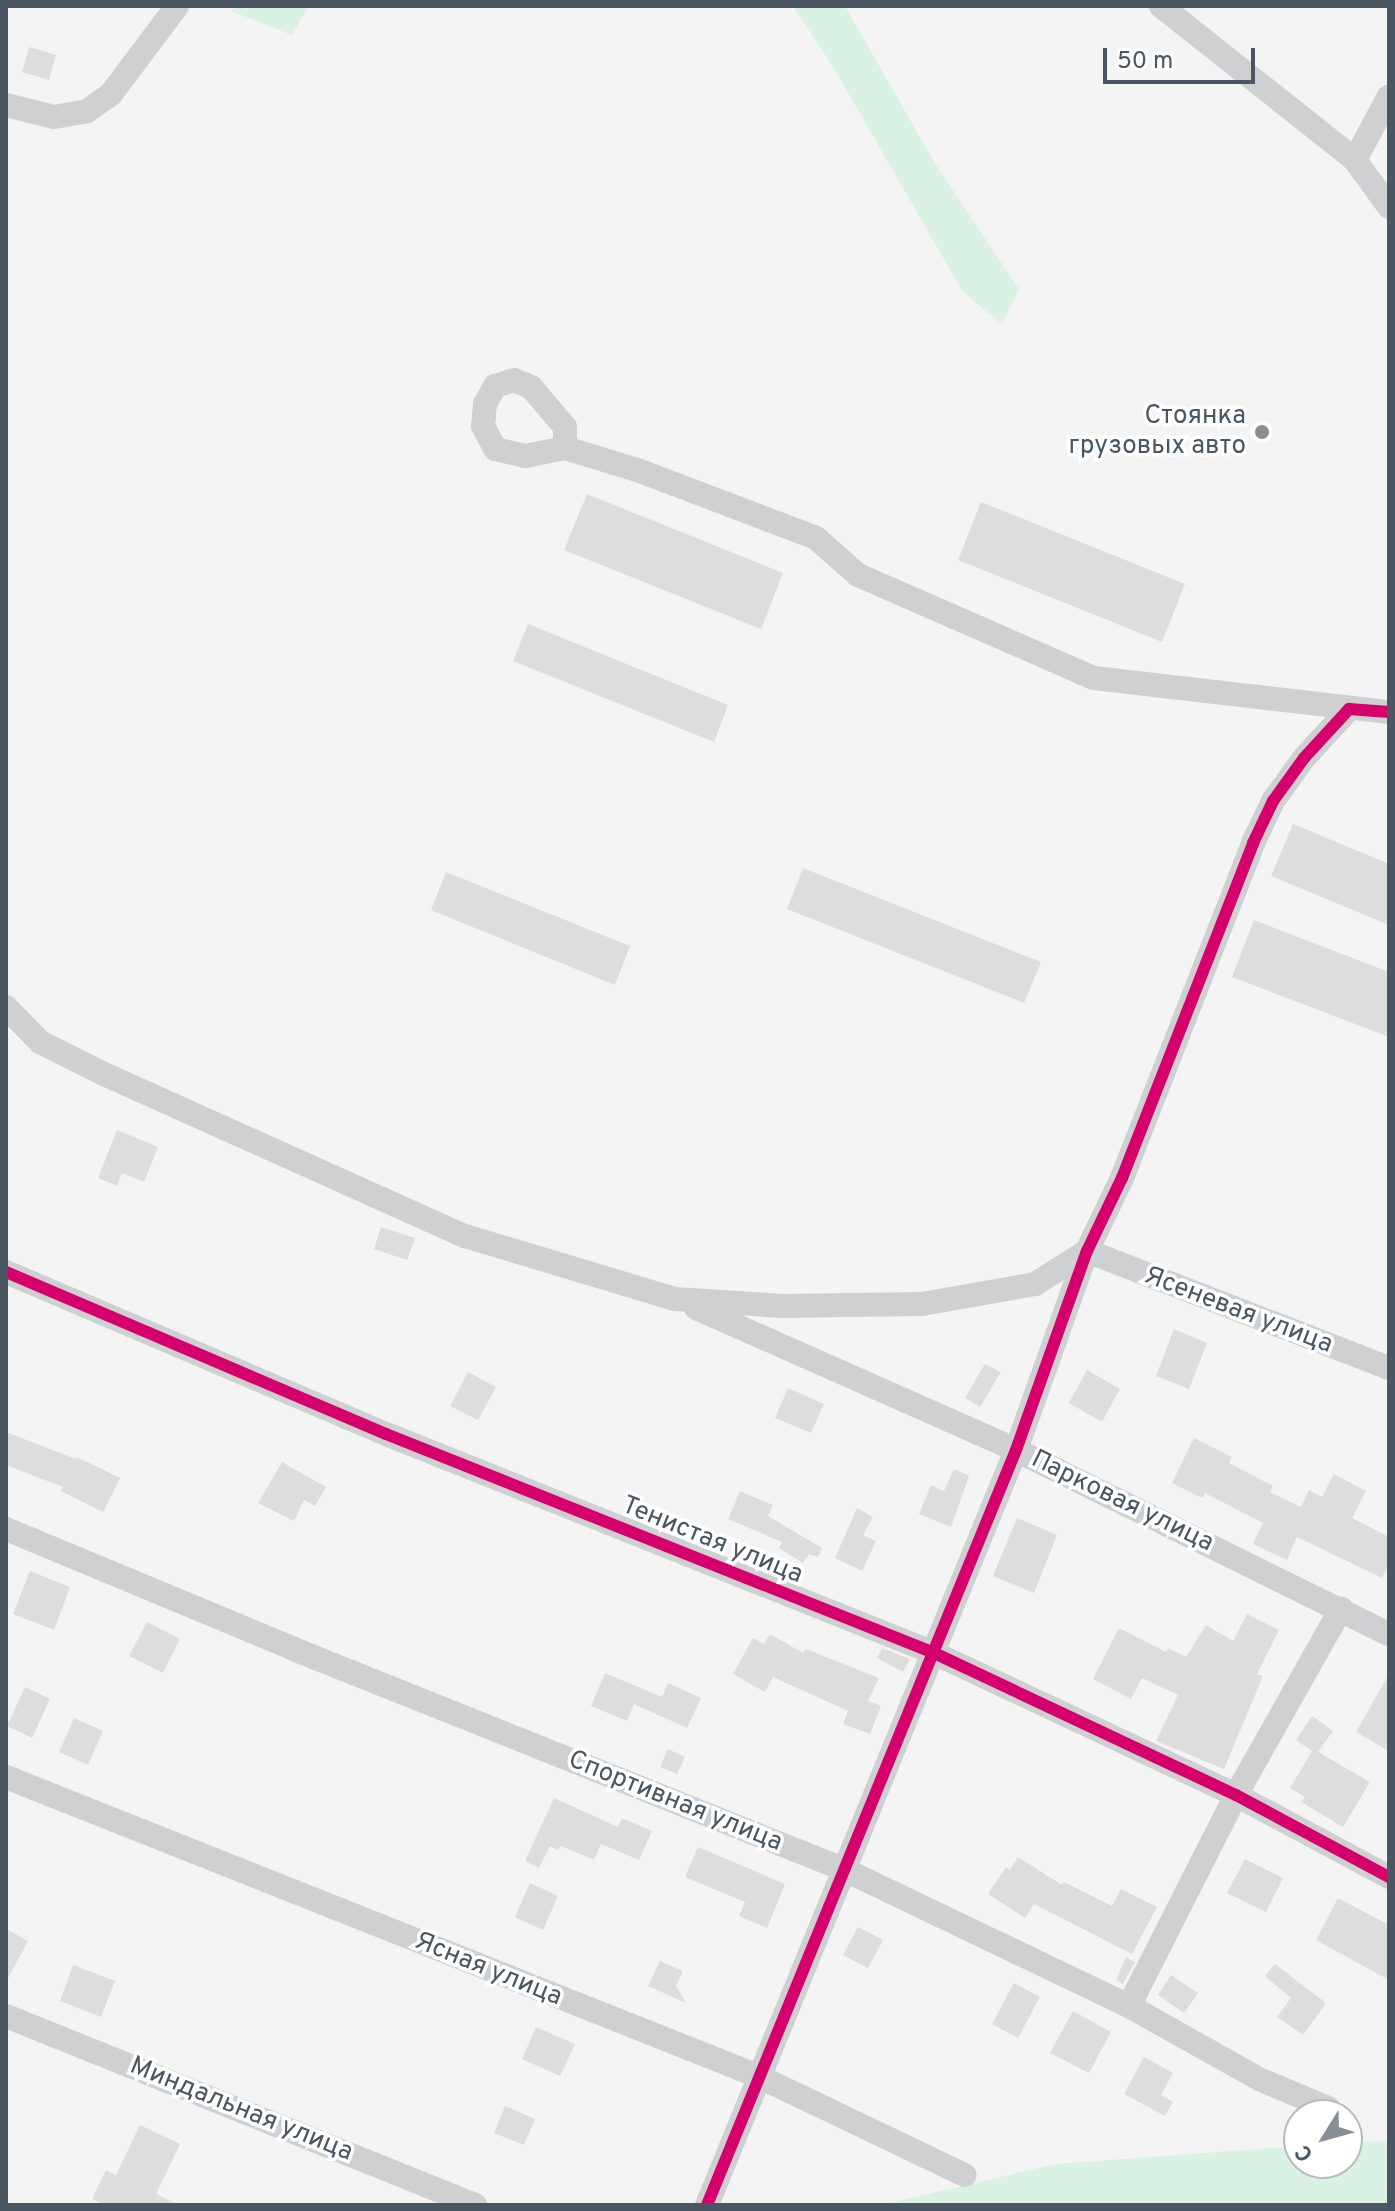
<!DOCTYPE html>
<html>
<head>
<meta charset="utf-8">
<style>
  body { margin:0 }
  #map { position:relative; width:1395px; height:2211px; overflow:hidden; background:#f4f4f4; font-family:Overpass,sans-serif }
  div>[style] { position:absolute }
  .green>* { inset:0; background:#d9f2e3 }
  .building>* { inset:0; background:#ddddde }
  .minor>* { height:24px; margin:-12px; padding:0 12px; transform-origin:12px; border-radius:12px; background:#ced0d2 }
  .cycleway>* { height:12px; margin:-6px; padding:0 6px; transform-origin:6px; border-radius:6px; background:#d6006c }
  .dots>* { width:22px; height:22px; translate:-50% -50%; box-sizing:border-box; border:4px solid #fff; border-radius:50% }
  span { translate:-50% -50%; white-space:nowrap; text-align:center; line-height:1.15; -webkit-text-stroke:7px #fff; paint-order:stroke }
  .poi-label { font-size:26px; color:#4a5661 }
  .right { translate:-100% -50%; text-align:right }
  .street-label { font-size:26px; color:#4a5661 }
  .frame { position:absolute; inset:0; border:8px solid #4a5661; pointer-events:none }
  .north { position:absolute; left:1283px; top:2099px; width:80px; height:80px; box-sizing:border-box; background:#fff; border:2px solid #b7bbc0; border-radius:50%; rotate:233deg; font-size:22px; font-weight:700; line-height:32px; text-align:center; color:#4a5661 }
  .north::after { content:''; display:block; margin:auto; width:28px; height:36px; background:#868d94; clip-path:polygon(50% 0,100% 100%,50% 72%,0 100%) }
  .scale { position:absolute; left:1103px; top:48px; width:152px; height:36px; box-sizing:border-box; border:4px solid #4a5661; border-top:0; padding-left:10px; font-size:24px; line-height:28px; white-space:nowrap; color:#4a5661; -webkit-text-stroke:6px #fff; paint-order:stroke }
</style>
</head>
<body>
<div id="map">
  <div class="green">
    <i style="clip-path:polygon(235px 6px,309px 6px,292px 35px,231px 11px)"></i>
    <i style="clip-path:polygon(793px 6px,845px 6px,933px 160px,1019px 289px,1002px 324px,963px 292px,832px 65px)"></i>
    <i style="clip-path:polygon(1389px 2141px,1389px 2205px,881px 2205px,1056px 2164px,1299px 2146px,1299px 2163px,1347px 2163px,1347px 2142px)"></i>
  </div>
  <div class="building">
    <i style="clip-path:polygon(29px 47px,56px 55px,49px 80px,22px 72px)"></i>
    <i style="clip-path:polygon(587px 494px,783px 573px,761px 629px,564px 550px)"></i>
    <i style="clip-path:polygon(981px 502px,1185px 584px,1162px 642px,958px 560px)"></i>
    <i style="clip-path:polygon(528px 624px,728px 705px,714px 742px,513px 661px)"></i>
    <i style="clip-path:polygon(1293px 824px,1389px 864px,1389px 925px,1271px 876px)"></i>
    <i style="clip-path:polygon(803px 868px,1041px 962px,1024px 1003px,787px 909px)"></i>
    <i style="clip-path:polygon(446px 872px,630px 946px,615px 985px,431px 910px)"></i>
    <i style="clip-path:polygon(1254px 920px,1389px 972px,1389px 1037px,1232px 977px)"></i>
    <i style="clip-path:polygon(117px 1130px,158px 1147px,144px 1182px,122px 1173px,117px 1186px,98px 1178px)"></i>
    <i style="clip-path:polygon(381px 1227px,415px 1238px,407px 1260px,374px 1249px)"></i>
    <i style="clip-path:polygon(1174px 1329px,1207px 1343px,1189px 1389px,1156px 1376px)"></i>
    <i style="clip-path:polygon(985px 1364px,1001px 1372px,980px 1407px,965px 1398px)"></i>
    <i style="clip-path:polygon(1087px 1370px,1120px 1389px,1102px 1422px,1069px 1403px)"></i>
    <i style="clip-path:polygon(468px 1372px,496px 1387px,478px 1420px,450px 1406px)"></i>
    <i style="clip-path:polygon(788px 1388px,824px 1404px,811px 1433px,775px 1418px)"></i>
    <i style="clip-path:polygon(6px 1432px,76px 1459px,77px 1457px,120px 1478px,103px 1512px,61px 1491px,63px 1487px,6px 1465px)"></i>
    <i style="clip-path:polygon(1194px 1438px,1232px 1457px,1229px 1463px,1273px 1486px,1270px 1492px,1301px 1507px,1309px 1490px,1322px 1497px,1334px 1474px,1366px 1491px,1352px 1518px,1389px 1537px,1389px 1564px,1382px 1578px,1297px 1537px,1287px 1560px,1253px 1544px,1263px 1523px,1205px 1493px,1202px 1498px,1172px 1483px)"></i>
    <i style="clip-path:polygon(282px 1462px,326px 1487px,315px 1506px,304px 1500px,294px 1521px,258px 1503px)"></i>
    <i style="clip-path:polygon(954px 1469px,969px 1476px,951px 1527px,919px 1514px,931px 1485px,944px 1491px)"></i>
    <i style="clip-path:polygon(740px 1491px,773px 1505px,768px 1516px,822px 1548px,818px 1557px,809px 1554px,803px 1563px,779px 1548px,782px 1542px,728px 1519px)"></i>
    <i style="clip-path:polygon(857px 1508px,873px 1517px,863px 1535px,876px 1541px,862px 1571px,835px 1558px)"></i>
    <i style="clip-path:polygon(1017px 1518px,1057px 1535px,1034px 1593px,993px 1576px)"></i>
    <i style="clip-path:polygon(30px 1571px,70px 1587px,54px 1630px,13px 1614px)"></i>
    <i style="clip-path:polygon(1247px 1614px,1279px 1630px,1257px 1674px,1263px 1676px,1224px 1769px,1156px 1741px,1178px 1695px,1142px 1678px,1131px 1699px,1093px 1679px,1119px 1628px,1166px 1652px,1168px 1648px,1186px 1657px,1206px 1625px,1233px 1641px)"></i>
    <i style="clip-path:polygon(147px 1622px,180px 1639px,163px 1673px,129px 1656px)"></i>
    <i style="clip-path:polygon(770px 1634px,803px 1653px,806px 1649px,879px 1678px,868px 1701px,881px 1706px,870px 1734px,843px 1724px,848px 1711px,773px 1677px,765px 1692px,733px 1674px,753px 1638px,764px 1644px)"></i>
    <i style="clip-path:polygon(882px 1648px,910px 1659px,903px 1672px,877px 1658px)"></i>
    <i style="clip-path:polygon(605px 1673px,662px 1697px,668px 1683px,701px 1698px,687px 1728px,634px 1704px,627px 1721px,591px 1706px)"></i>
    <i style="clip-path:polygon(1389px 1674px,1389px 1751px,1356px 1732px)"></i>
    <i style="clip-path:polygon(25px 1687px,50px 1699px,32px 1738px,7px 1726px)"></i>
    <i style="clip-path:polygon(1312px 1716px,1333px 1731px,1318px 1752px,1370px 1782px,1343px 1827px,1301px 1802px,1305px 1797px,1290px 1788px,1312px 1751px,1296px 1740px)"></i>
    <i style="clip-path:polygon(74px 1718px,103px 1731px,88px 1765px,59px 1752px)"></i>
    <i style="clip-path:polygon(668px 1749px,685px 1757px,677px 1774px,660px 1767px)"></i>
    <i style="clip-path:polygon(554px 1798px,618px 1827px,622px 1818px,652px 1831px,639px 1860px,601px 1844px,594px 1860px,561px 1846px,558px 1850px,550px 1846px,539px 1868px,525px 1861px)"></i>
    <i style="clip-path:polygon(698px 1847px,785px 1884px,767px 1928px,739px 1916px,745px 1902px,685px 1877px)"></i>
    <i style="clip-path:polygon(1018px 1857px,1062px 1885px,1064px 1882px,1112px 1906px,1121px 1889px,1157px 1907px,1132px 1954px,1034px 1904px,1025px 1918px,988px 1894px,1006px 1867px,1010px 1870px)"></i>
    <i style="clip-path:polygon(1245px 1859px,1283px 1878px,1266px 1912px,1227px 1893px)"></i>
    <i style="clip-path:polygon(530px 1883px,558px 1896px,543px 1930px,515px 1917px)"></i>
    <i style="clip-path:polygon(1338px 1898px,1389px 1925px,1389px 1980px,1316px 1940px)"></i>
    <i style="clip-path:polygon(858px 1927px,883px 1940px,868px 1968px,843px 1955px)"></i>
    <i style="clip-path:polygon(6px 1929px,28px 1941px,6px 1982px)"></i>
    <i style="clip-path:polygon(1126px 1957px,1135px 1962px,1123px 1984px,1116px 1980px)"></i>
    <i style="clip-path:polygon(660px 1961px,683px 1971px,676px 1986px,686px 2003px,648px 1986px)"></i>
    <i style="clip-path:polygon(1275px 1964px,1326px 2003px,1303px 2035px,1277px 2017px,1291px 1998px,1265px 1976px)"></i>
    <i style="clip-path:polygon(73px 1965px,115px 1981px,101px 2017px,60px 2001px)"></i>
    <i style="clip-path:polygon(1171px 1975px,1198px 1993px,1184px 2013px,1158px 1995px)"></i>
    <i style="clip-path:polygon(1014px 1983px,1040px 1997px,1018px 2038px,992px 2024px)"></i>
    <i style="clip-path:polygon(1073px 2011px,1111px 2032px,1089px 2073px,1050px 2053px)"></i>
    <i style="clip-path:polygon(536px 2027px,575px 2044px,560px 2076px,522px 2059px)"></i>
    <i style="clip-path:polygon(1144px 2057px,1173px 2073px,1161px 2095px,1173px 2102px,1165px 2116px,1124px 2094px)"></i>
    <i style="clip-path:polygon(505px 2106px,535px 2119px,524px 2145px,494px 2133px)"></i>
    <i style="clip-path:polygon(140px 2125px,180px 2144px,156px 2194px,179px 2205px,104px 2205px,92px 2199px,106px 2170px,116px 2175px)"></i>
  </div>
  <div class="minor">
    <i style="left:1161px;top:6px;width:248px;rotate:38.4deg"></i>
    <i style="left:1355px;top:160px;width:58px;rotate:54.1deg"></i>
    <i style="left:6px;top:105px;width:49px;rotate:14deg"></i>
    <i style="left:54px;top:117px;width:34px;rotate:-10deg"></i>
    <i style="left:87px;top:111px;width:29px;rotate:-35deg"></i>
    <i style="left:111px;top:94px;width:110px;rotate:-53.1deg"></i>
    <i style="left:1355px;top:160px;width:72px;rotate:-62deg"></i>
    <i style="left:565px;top:448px;width:21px;rotate:-90deg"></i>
    <i style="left:565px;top:427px;width:52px;rotate:-130.4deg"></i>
    <i style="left:531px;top:387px;width:18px;rotate:-158deg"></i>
    <i style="left:514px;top:380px;width:20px;rotate:162deg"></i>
    <i style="left:495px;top:386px;width:21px;rotate:119deg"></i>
    <i style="left:485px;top:404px;width:22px;rotate:95deg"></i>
    <i style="left:483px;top:426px;width:26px;rotate:62deg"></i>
    <i style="left:495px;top:449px;width:31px;rotate:13deg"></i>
    <i style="left:525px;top:456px;width:41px;rotate:-11.3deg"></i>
    <i style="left:565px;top:448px;width:78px;rotate:17deg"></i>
    <i style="left:640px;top:471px;width:188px;rotate:20.8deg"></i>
    <i style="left:816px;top:538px;width:56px;rotate:41.4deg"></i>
    <i style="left:858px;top:575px;width:257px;rotate:23.6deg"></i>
    <i style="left:1094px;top:678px;width:297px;rotate:6.6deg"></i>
    <i style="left:6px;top:1007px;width:49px;rotate:45.8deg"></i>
    <i style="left:40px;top:1042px;width:72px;rotate:26.6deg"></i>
    <i style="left:104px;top:1074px;width:396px;rotate:24.2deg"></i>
    <i style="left:465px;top:1236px;width:219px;rotate:16.7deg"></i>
    <i style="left:675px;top:1299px;width:107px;rotate:3.7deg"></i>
    <i style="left:782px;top:1306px;width:140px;rotate:-0.8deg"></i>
    <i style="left:922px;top:1304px;width:115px;rotate:-10deg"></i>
    <i style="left:1035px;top:1284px;width:62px;rotate:-32.4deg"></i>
    <i style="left:1087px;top:1251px;width:324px;rotate:21.2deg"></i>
    <i style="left:6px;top:1272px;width:413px;rotate:23.1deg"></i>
    <i style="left:386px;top:1434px;width:588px;rotate:21.77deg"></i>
    <i style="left:932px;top:1652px;width:336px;rotate:25.2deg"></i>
    <i style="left:1236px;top:1795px;width:174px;rotate:28.2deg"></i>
    <i style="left:696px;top:1308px;width:350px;rotate:23.9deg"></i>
    <i style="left:1016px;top:1450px;width:416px;rotate:26.3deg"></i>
    <i style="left:6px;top:1529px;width:314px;rotate:22.6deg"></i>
    <i style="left:296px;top:1650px;width:589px;rotate:21.82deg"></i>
    <i style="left:843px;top:1869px;width:317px;rotate:25.6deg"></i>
    <i style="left:1129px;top:2006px;width:151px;rotate:29.3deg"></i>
    <i style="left:1261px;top:2080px;width:73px;rotate:22.7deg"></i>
    <i style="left:6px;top:1777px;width:809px;rotate:21.68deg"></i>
    <i style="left:758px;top:2076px;width:229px;rotate:25.6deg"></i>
    <i style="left:1129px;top:2006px;width:237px;rotate:-63.1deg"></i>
    <i style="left:1236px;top:1795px;width:214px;rotate:-60.6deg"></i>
    <i style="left:6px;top:2016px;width:506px;rotate:21.95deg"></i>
    <i style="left:707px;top:2205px;width:816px;rotate:-67.74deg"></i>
    <i style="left:1016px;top:1450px;width:211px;rotate:-70.4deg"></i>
    <i style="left:1087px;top:1251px;width:81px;rotate:-64.4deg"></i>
    <i style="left:1122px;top:1178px;width:360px;rotate:-68.6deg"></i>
    <i style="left:1253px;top:843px;width:47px;rotate:-64.5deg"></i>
    <i style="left:1273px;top:801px;width:53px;rotate:-54.2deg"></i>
    <i style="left:1304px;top:758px;width:67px;rotate:-47.4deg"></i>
  </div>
  <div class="cycleway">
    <i style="left:6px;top:1272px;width:413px;rotate:23.1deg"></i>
    <i style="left:386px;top:1434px;width:588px;rotate:21.77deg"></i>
    <i style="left:932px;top:1652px;width:336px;rotate:25.2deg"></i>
    <i style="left:1236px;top:1795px;width:174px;rotate:28.2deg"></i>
    <i style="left:707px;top:2205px;width:816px;rotate:-67.74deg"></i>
    <i style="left:1016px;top:1450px;width:211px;rotate:-70.4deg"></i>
    <i style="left:1087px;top:1251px;width:81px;rotate:-64.4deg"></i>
    <i style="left:1122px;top:1178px;width:360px;rotate:-68.6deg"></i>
    <i style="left:1253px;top:843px;width:47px;rotate:-64.5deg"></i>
    <i style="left:1273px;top:801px;width:53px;rotate:-54.2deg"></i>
    <i style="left:1304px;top:758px;width:67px;rotate:-47.4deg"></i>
    <i style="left:1349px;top:709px;width:40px;rotate:4.3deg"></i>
  </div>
  <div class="dots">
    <i style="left:1262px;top:432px;background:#868d94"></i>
  </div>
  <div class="poi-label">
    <span class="right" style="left:1246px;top:432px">Стоянка<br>грузовых авто</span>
  </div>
  <div class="street-label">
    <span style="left:1238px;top:1311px;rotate:21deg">Ясеневая улица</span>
    <span style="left:1122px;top:1502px;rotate:26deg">Парковая улица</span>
    <span style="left:712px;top:1541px;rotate:22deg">Тенистая улица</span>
    <span style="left:675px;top:1802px;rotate:22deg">Спортивная улица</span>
    <span style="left:488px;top:1970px;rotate:22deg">Ясная улица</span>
    <span style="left:241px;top:2110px;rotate:22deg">Миндальная улица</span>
  </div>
  <div class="frame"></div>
  <div class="north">С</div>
  <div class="scale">50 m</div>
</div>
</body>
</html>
